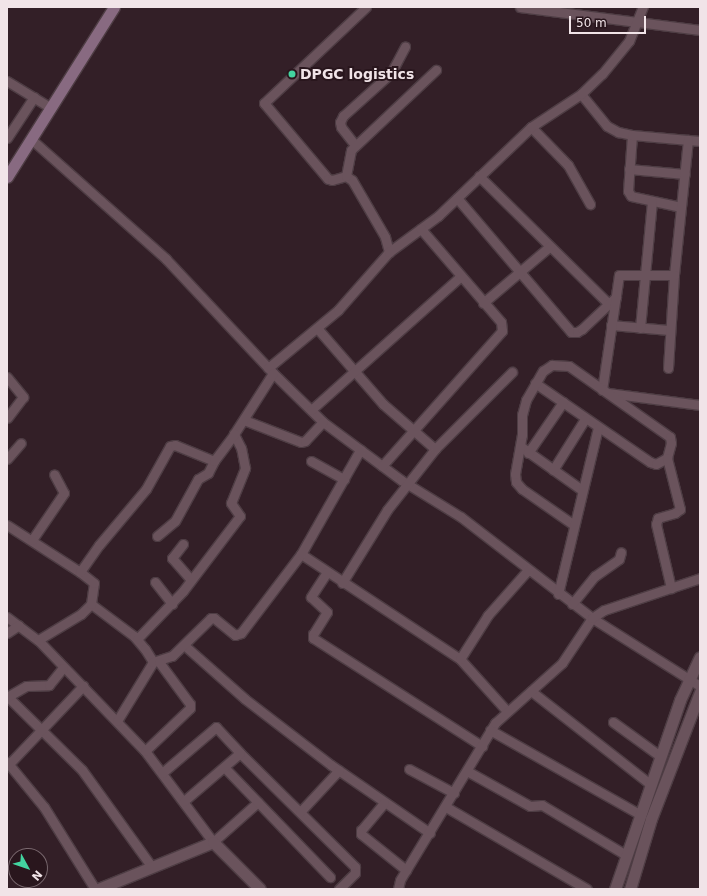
<!DOCTYPE html>
<html>
<head>
<meta charset="utf-8">
<style>
  body { margin:0 }
  #map { position:relative; width:707px; height:896px; overflow:hidden; background:#331f27; font-family:"DejaVu Sans",sans-serif }
  div>[style] { position:absolute }
  .roads { filter:drop-shadow(1px 0 #4e3d44) drop-shadow(-1px 0 #4e3d44) drop-shadow(0 1px #4e3d44) drop-shadow(0 -1px #4e3d44) }
  .minor>* { height:9px; margin:-4.5px; padding:0 4.5px; transform-origin:4.5px; border-radius:4.5px; background:#6a535c }
  .tertiary>* { height:11px; margin:-5.5px; padding:0 5.5px; transform-origin:5.5px; border-radius:5.5px; background:#6a535c }
  .secondary>* { height:11px; margin:-5.5px; padding:0 5.5px; transform-origin:5.5px; border-radius:5.5px; background:#886a81 }
  .dots>* { width:11px; height:11px; translate:-50% -50%; box-sizing:border-box; border:2px solid #29161d; border-radius:50% }
  span { translate:-50% -50%; white-space:nowrap; text-align:center; line-height:1.15; -webkit-text-stroke:4px #29161d; paint-order:stroke }
  .poi-label { font-size:14px; color:#f1e4e8; font-weight:700 }
  .left { translate:0 -50%; text-align:left }
  .frame { position:absolute; inset:0; border:8px solid #f1e4e8; pointer-events:none }
  .north { position:absolute; left:8px; top:848px; width:40px; height:40px; box-sizing:border-box; background:#29161d; border:1px solid #79686e; border-radius:50%; rotate:130deg; font-size:11px; font-weight:700; line-height:16px; text-align:center; color:#f1e4e8 }
  .north::after { content:''; display:block; margin:auto; width:14px; height:18px; background:#43d4a0; clip-path:polygon(50% 0,100% 100%,50% 72%,0 100%) }
  .scale { position:absolute; left:569px; top:16px; width:77px; height:18px; box-sizing:border-box; border:2px solid #f1e4e8; border-top:0; padding-left:5px; font-size:12px; line-height:14px; white-space:nowrap; color:#f1e4e8; -webkit-text-stroke:3px #29161d; paint-order:stroke }
</style>
</head>
<body>
<div id="map">
  <div class="roads">
    <div class="minor">
      <i style="left:366px;top:7px;width:140px;rotate:136.7deg"></i>
      <i style="left:264px;top:103px;width:99px;rotate:49.9deg"></i>
      <i style="left:328px;top:179px;width:4px;rotate:14deg"></i>
      <i style="left:332px;top:180px;width:15px;rotate:-16deg"></i>
      <i style="left:346px;top:176px;width:7px;rotate:34deg"></i>
      <i style="left:352px;top:180px;width:66px;rotate:59.9deg"></i>
      <i style="left:385px;top:237px;width:16px;rotate:75deg"></i>
      <i style="left:520px;top:7px;width:181px;rotate:7.3deg"></i>
      <i style="left:7px;top:81px;width:52px;rotate:31.5deg"></i>
      <i style="left:581px;top:94px;width:41px;rotate:50.9deg"></i>
      <i style="left:607px;top:126px;width:13px;rotate:29deg"></i>
      <i style="left:618px;top:132px;width:14px;rotate:12deg"></i>
      <i style="left:531px;top:127px;width:53px;rotate:45.8deg"></i>
      <i style="left:568px;top:165px;width:45px;rotate:60.6deg"></i>
      <i style="left:7px;top:138px;width:49px;rotate:-56.6deg"></i>
      <i style="left:31px;top:139px;width:181px;rotate:41.6deg"></i>
      <i style="left:166px;top:259px;width:156px;rotate:46.8deg"></i>
      <i style="left:273px;top:373px;width:70px;rotate:44.4deg"></i>
      <i style="left:323px;top:422px;width:97px;rotate:36.6deg"></i>
      <i style="left:401px;top:480px;width:70px;rotate:31.7deg"></i>
      <i style="left:461px;top:517px;width:165px;rotate:37.6deg"></i>
      <i style="left:592px;top:618px;width:128px;rotate:32.2deg"></i>
      <i style="left:355px;top:145px;width:23px;rotate:-128deg"></i>
      <i style="left:341px;top:127px;width:5px;rotate:-101deg"></i>
      <i style="left:340px;top:122px;width:7px;rotate:-63deg"></i>
      <i style="left:343px;top:116px;width:64px;rotate:-41.9deg"></i>
      <i style="left:391px;top:73px;width:30px;rotate:-62deg"></i>
      <i style="left:629px;top:169px;width:56px;rotate:5.1deg"></i>
      <i style="left:346px;top:176px;width:26px;rotate:-79deg"></i>
      <i style="left:351px;top:150px;width:117px;rotate:-43.3deg"></i>
      <i style="left:479px;top:176px;width:182px;rotate:44.6deg"></i>
      <i style="left:457px;top:198px;width:176px;rotate:49.6deg"></i>
      <i style="left:571px;top:332px;width:6px"></i>
      <i style="left:577px;top:332px;width:6px;rotate:-31deg"></i>
      <i style="left:582px;top:329px;width:47px;rotate:-43.3deg"></i>
      <i style="left:681px;top:207px;width:51px;rotate:-167.6deg"></i>
      <i style="left:631px;top:196px;width:6px;rotate:-121deg"></i>
      <i style="left:628px;top:191px;width:56px;rotate:-85.9deg"></i>
      <i style="left:632px;top:135px;width:68px;rotate:5deg"></i>
      <i style="left:483px;top:303px;width:87px;rotate:-40.3deg"></i>
      <i style="left:611px;top:325px;width:58px;rotate:4.9deg"></i>
      <i style="left:317px;top:328px;width:101px;rotate:49deg"></i>
      <i style="left:383px;top:404px;width:69px;rotate:40.9deg"></i>
      <i style="left:640px;top:328px;width:127px;rotate:-84.6deg"></i>
      <i style="left:268px;top:368px;width:91px;rotate:-39.6deg"></i>
      <i style="left:338px;top:310px;width:77px;rotate:-48.7deg"></i>
      <i style="left:389px;top:252px;width:61px;rotate:-36.3deg"></i>
      <i style="left:438px;top:216px;width:129px;rotate:-43.7deg"></i>
      <i style="left:531px;top:127px;width:60px;rotate:-33.4deg"></i>
      <i style="left:581px;top:94px;width:29px;rotate:-44deg"></i>
      <i style="left:602px;top:74px;width:43px;rotate:-50.7deg"></i>
      <i style="left:629px;top:41px;width:37px;rotate:-68deg"></i>
      <i style="left:668px;top:368px;width:93px;rotate:-86.3deg"></i>
      <i style="left:674px;top:275px;width:136px;rotate:-84.1deg"></i>
      <i style="left:7px;top:377px;width:26px;rotate:51deg"></i>
      <i style="left:23px;top:397px;width:26px;rotate:127deg"></i>
      <i style="left:535px;top:383px;width:140px;rotate:34.5deg"></i>
      <i style="left:650px;top:462px;width:6px;rotate:18deg"></i>
      <i style="left:656px;top:464px;width:13px;rotate:-29deg"></i>
      <i style="left:602px;top:390px;width:116px;rotate:-81.6deg"></i>
      <i style="left:619px;top:275px;width:55px"></i>
      <i style="left:608px;top:393px;width:93px;rotate:7.4deg"></i>
      <i style="left:311px;top:410px;width:201px;rotate:-41.8deg"></i>
      <i style="left:244px;top:420px;width:61px;rotate:21.1deg"></i>
      <i style="left:301px;top:442px;width:4px;rotate:-14deg"></i>
      <i style="left:305px;top:441px;width:26px;rotate:-47deg"></i>
      <i style="left:520px;top:446px;width:76px;rotate:35.4deg"></i>
      <i style="left:528px;top:453px;width:62px;rotate:-55.5deg"></i>
      <i style="left:7px;top:459px;width:21px;rotate:-49deg"></i>
      <i style="left:311px;top:461px;width:38px;rotate:29deg"></i>
      <i style="left:382px;top:466px;width:181px;rotate:-48.4deg"></i>
      <i style="left:502px;top:331px;width:9px;rotate:-96deg"></i>
      <i style="left:501px;top:322px;width:123px;rotate:-130.7deg"></i>
      <i style="left:553px;top:470px;width:60px;rotate:-57.9deg"></i>
      <i style="left:7px;top:525px;width:87px;rotate:32.8deg"></i>
      <i style="left:574px;top:525px;width:63px;rotate:-145.3deg"></i>
      <i style="left:522px;top:489px;width:9px;rotate:-131deg"></i>
      <i style="left:516px;top:482px;width:8px;rotate:-97deg"></i>
      <i style="left:515px;top:474px;width:40px;rotate:-80deg"></i>
      <i style="left:522px;top:435px;width:20px;rotate:-90deg"></i>
      <i style="left:522px;top:415px;width:16px;rotate:-75deg"></i>
      <i style="left:526px;top:400px;width:34px;rotate:-60deg"></i>
      <i style="left:543px;top:371px;width:11px;rotate:-34deg"></i>
      <i style="left:552px;top:365px;width:17px;rotate:3deg"></i>
      <i style="left:569px;top:366px;width:123px;rotate:35.1deg"></i>
      <i style="left:670px;top:437px;width:6px;rotate:81deg"></i>
      <i style="left:671px;top:443px;width:16px;rotate:105deg"></i>
      <i style="left:667px;top:458px;width:53px;rotate:75.7deg"></i>
      <i style="left:680px;top:509px;width:6px;rotate:141deg"></i>
      <i style="left:675px;top:513px;width:18px;rotate:164deg"></i>
      <i style="left:658px;top:518px;width:6px;rotate:108deg"></i>
      <i style="left:656px;top:524px;width:66px;rotate:76.8deg"></i>
      <i style="left:157px;top:536px;width:23px;rotate:-40deg"></i>
      <i style="left:175px;top:521px;width:48px;rotate:-61.3deg"></i>
      <i style="left:198px;top:479px;width:12px;rotate:-31deg"></i>
      <i style="left:208px;top:473px;width:13px;rotate:-63deg"></i>
      <i style="left:32px;top:540px;width:57px;rotate:-55.8deg"></i>
      <i style="left:64px;top:493px;width:21px;rotate:-118deg"></i>
      <i style="left:183px;top:544px;width:18px;rotate:128deg"></i>
      <i style="left:172px;top:558px;width:29px;rotate:49deg"></i>
      <i style="left:301px;top:554px;width:191px;rotate:33.4deg"></i>
      <i style="left:460px;top:659px;width:70px;rotate:47.9deg"></i>
      <i style="left:327px;top:572px;width:30px;rotate:123deg"></i>
      <i style="left:311px;top:597px;width:22px;rotate:43deg"></i>
      <i style="left:327px;top:612px;width:26px;rotate:122deg"></i>
      <i style="left:313px;top:634px;width:4px;rotate:90deg"></i>
      <i style="left:313px;top:638px;width:201px;rotate:32.6deg"></i>
      <i style="left:155px;top:582px;width:28px;rotate:52deg"></i>
      <i style="left:342px;top:583px;width:86px;rotate:-58.3deg"></i>
      <i style="left:387px;top:510px;width:78px;rotate:-51.8deg"></i>
      <i style="left:435px;top:449px;width:109px;rotate:-45deg"></i>
      <i style="left:558px;top:594px;width:171px;rotate:-76.5deg"></i>
      <i style="left:91px;top:604px;width:54px;rotate:36.7deg"></i>
      <i style="left:134px;top:636px;width:17px;rotate:50deg"></i>
      <i style="left:145px;top:649px;width:15px;rotate:58deg"></i>
      <i style="left:572px;top:604px;width:36px;rotate:-51deg"></i>
      <i style="left:595px;top:576px;width:29px;rotate:-35deg"></i>
      <i style="left:619px;top:559px;width:7px;rotate:-74deg"></i>
      <i style="left:7px;top:617px;width:39px;rotate:37deg"></i>
      <i style="left:38px;top:640px;width:154px;rotate:46.1deg"></i>
      <i style="left:145px;top:751px;width:114px;rotate:53.2deg"></i>
      <i style="left:213px;top:842px;width:60px;rotate:-41.6deg"></i>
      <i style="left:7px;top:633px;width:14px;rotate:-34deg"></i>
      <i style="left:137px;top:639px;width:66px;rotate:-46.2deg"></i>
      <i style="left:183px;top:591px;width:94px;rotate:-52.8deg"></i>
      <i style="left:240px;top:516px;width:16px;rotate:-125deg"></i>
      <i style="left:231px;top:503px;width:38px;rotate:-68deg"></i>
      <i style="left:245px;top:468px;width:20px;rotate:-101deg"></i>
      <i style="left:241px;top:448px;width:16px;rotate:-117deg"></i>
      <i style="left:234px;top:434px;width:72px;rotate:-57.4deg"></i>
      <i style="left:38px;top:640px;width:50px;rotate:-31.2deg"></i>
      <i style="left:81px;top:614px;width:14px;rotate:-45deg"></i>
      <i style="left:91px;top:604px;width:21px;rotate:-82deg"></i>
      <i style="left:94px;top:583px;width:18px;rotate:-142deg"></i>
      <i style="left:80px;top:572px;width:33px;rotate:-55deg"></i>
      <i style="left:99px;top:545px;width:73px;rotate:-50deg"></i>
      <i style="left:146px;top:489px;width:49px;rotate:-60.8deg"></i>
      <i style="left:170px;top:446px;width:5px;rotate:-11deg"></i>
      <i style="left:175px;top:445px;width:42px;rotate:22.3deg"></i>
      <i style="left:214px;top:461px;width:34px;rotate:-53deg"></i>
      <i style="left:184px;top:645px;width:81px;rotate:41.5deg"></i>
      <i style="left:245px;top:699px;width:108px;rotate:37.5deg"></i>
      <i style="left:331px;top:765px;width:120px;rotate:34.5deg"></i>
      <i style="left:460px;top:659px;width:52px;rotate:-57.5deg"></i>
      <i style="left:488px;top:615px;width:60px;rotate:-48.4deg"></i>
      <i style="left:531px;top:691px;width:151px;rotate:38deg"></i>
      <i style="left:7px;top:696px;width:105px;rotate:44.6deg"></i>
      <i style="left:82px;top:770px;width:120px;rotate:54.2deg"></i>
      <i style="left:7px;top:697px;width:22px;rotate:-30deg"></i>
      <i style="left:26px;top:686px;width:23px;rotate:-2deg"></i>
      <i style="left:49px;top:685px;width:22px;rotate:-51deg"></i>
      <i style="left:117px;top:721px;width:69px;rotate:-58.6deg"></i>
      <i style="left:153px;top:662px;width:20px;rotate:-18deg"></i>
      <i style="left:172px;top:656px;width:54px;rotate:-44.3deg"></i>
      <i style="left:211px;top:618px;width:3px"></i>
      <i style="left:214px;top:618px;width:27px;rotate:39deg"></i>
      <i style="left:235px;top:635px;width:6px;rotate:-18deg"></i>
      <i style="left:241px;top:633px;width:99px;rotate:-52.8deg"></i>
      <i style="left:301px;top:554px;width:120px;rotate:-60.4deg"></i>
      <i style="left:613px;top:722px;width:58px;rotate:35.9deg"></i>
      <i style="left:490px;top:730px;width:171px;rotate:29.4deg"></i>
      <i style="left:145px;top:751px;width:62px;rotate:-43.7deg"></i>
      <i style="left:190px;top:708px;width:4px;rotate:-90deg"></i>
      <i style="left:190px;top:704px;width:52px;rotate:-126.4deg"></i>
      <i style="left:240px;top:753px;width:162px;rotate:44.7deg"></i>
      <i style="left:355px;top:867px;width:6px;rotate:90deg"></i>
      <i style="left:355px;top:873px;width:23px;rotate:135deg"></i>
      <i style="left:7px;top:762px;width:58px;rotate:50.6deg"></i>
      <i style="left:44px;top:807px;width:97px;rotate:58.1deg"></i>
      <i style="left:9px;top:764px;width:108px;rotate:-46.5deg"></i>
      <i style="left:224px;top:767px;width:153px;rotate:46.1deg"></i>
      <i style="left:409px;top:769px;width:51px;rotate:28.1deg"></i>
      <i style="left:467px;top:771px;width:72px;rotate:29.1deg"></i>
      <i style="left:530px;top:806px;width:12px;rotate:-5deg"></i>
      <i style="left:542px;top:805px;width:98px;rotate:30.8deg"></i>
      <i style="left:162px;top:773px;width:71px;rotate:-40.4deg"></i>
      <i style="left:216px;top:727px;width:35px;rotate:47deg"></i>
      <i style="left:240px;top:753px;width:74px;rotate:139.4deg"></i>
      <i style="left:384px;top:803px;width:35px;rotate:130deg"></i>
      <i style="left:361px;top:830px;width:4px;rotate:90deg"></i>
      <i style="left:361px;top:834px;width:58px;rotate:38.7deg"></i>
      <i style="left:446px;top:807px;width:163px;rotate:30.2deg"></i>
      <i style="left:300px;top:812px;width:57px;rotate:-47.1deg"></i>
      <i style="left:398px;top:889px;width:9px;rotate:-77deg"></i>
      <i style="left:400px;top:880px;width:184px;rotate:-58.8deg"></i>
      <i style="left:495px;top:723px;width:90px;rotate:-41.8deg"></i>
      <i style="left:562px;top:663px;width:54px;rotate:-56.3deg"></i>
      <i style="left:592px;top:618px;width:14px;rotate:-34deg"></i>
      <i style="left:604px;top:610px;width:101px;rotate:-18.4deg"></i>
    </div>
    <div class="tertiary">
      <i style="left:98px;top:889px;width:124px;rotate:-22.2deg"></i>
      <i style="left:213px;top:842px;width:66px;rotate:45deg"></i>
      <i style="left:615px;top:889px;width:200px;rotate:-71deg"></i>
      <i style="left:680px;top:700px;width:47px;rotate:-65.1deg"></i>
      <i style="left:630px;top:889px;width:73px;rotate:-73.3deg"></i>
      <i style="left:651px;top:819px;width:136px;rotate:-68.9deg"></i>
    </div>
    <div class="secondary">
      <i style="left:7px;top:177px;width:201px;rotate:-57.8deg"></i>
    </div>
  </div>
  <div class="dots">
    <i style="left:292px;top:74px;background:#43d4a0"></i>
  </div>
  <div class="poi-label">
    <span class="left" style="left:300px;top:74px">DPGC logistics</span>
  </div>
  <div class="frame"></div>
  <div class="north">N</div>
  <div class="scale">50 m</div>
</div>
</body>
</html>
